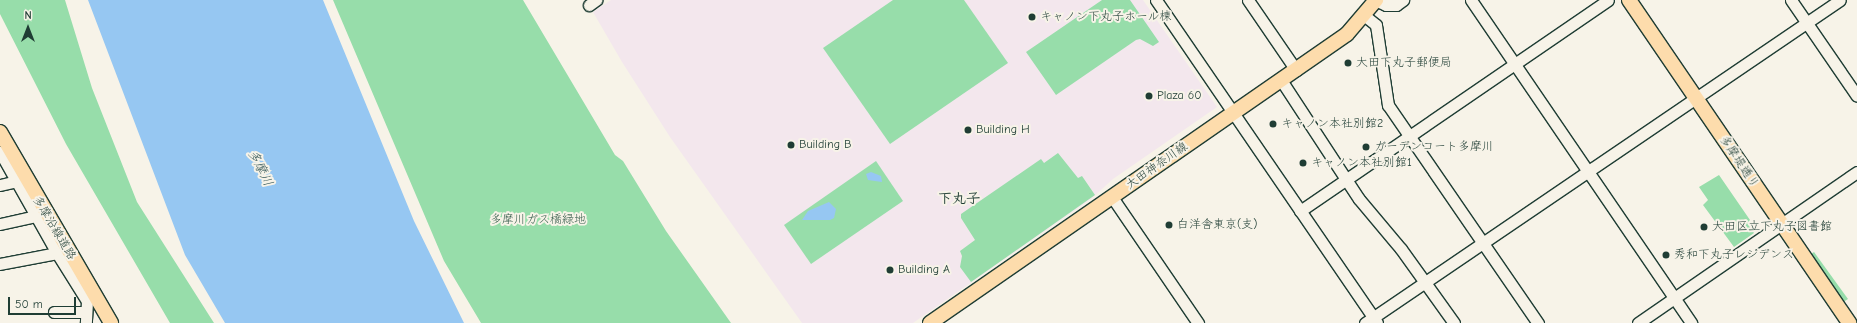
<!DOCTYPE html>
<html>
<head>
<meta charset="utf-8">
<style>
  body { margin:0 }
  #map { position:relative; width:1857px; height:323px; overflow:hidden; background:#f7f3e8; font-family:"Comic Neue","Klee One",sans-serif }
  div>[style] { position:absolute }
  .built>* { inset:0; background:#f3e7ed }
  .green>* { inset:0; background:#97ddaa }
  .water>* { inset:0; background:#96c7f2 }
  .roads { filter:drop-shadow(1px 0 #1f3d34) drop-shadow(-1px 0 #1f3d34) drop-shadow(0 1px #1f3d34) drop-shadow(0 -1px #1f3d34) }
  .minor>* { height:11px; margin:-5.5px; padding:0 5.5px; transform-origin:5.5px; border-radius:5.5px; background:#f7f3e8 }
  .major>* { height:14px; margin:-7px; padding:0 7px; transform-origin:7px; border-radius:7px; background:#fddcac }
  .dots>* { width:11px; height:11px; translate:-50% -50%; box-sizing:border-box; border:2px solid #f7f3e8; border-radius:50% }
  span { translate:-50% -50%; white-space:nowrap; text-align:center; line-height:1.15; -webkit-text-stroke:4px #f7f3e8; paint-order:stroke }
  .poi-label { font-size:12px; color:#1f3d34 }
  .left { translate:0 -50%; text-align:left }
  .street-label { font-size:12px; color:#1f3d34 }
  .park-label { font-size:12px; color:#375d4c }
  .water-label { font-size:13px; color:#37595a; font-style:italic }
  .quarter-label { font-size:14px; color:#1f3d34; font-weight:700 }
  .north { position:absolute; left:8px; top:8px; width:40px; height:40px; -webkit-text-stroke:3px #f7f3e8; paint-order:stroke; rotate:0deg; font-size:11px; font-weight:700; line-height:16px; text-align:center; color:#1f3d34 }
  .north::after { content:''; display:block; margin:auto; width:14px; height:18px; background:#1f3d34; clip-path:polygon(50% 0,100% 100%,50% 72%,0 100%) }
  .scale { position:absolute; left:8px; top:297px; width:68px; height:18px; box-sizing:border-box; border:2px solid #1f3d34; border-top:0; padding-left:5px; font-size:12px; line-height:14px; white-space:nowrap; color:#1f3d34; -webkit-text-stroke:3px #f7f3e8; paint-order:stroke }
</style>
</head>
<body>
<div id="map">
  <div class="built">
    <i style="clip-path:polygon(611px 0,1143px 0,1217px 107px,1113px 179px,1091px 199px,913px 323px,802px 323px,670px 137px,622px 62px,593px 12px)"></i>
  </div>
  <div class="green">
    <i style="clip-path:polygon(0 0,65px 0,92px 88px,137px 202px,214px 323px,170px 323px,66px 144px,0 14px)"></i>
    <i style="clip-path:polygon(333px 0,523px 0,615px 155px,623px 161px,666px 231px,731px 323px,481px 323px,444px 261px)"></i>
    <i style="clip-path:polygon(893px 0,964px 0,1008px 63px,890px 144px,823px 48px)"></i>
    <i style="clip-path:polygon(1102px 0,1130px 0,1159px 42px,1153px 46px,1140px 39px,1136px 40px,1056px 95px,1026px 52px)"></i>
    <i style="clip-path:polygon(1058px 153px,1078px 178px,1082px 176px,1095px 195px,971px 282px,960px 267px,962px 256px,960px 251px,975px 240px,961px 218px,961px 214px,1041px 159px,1044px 163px)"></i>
    <i style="clip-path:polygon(876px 161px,903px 201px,811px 264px,784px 225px)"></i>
    <i style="clip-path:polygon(1719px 175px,1750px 220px,1747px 223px,1754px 233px,1734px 247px,1703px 205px,1708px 200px,1699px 187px)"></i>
    <i style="clip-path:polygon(1814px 252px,1848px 299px,1837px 306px,1805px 258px)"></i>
  </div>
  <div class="water">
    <i style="clip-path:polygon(88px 0,323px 0,414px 221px,464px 323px,225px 323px,185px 255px)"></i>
    <i style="clip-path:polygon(871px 172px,881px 176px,882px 182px,868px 180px,866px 174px)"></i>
    <i style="clip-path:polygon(829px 202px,836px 209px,834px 218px,830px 220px,802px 220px,808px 211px)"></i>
  </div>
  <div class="roads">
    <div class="minor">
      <i style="left:1156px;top:0;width:391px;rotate:55.6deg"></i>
      <i style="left:1248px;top:0;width:85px;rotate:55.6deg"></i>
      <i style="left:1375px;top:0;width:12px;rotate:24deg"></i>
      <i style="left:1386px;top:5px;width:10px"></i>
      <i style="left:1396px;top:5px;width:9px;rotate:-36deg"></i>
      <i style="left:1471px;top:0;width:391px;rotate:55.7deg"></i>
      <i style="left:1791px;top:0;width:116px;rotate:55.5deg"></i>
      <i style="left:589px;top:5px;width:9px;rotate:-36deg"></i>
      <i style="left:1365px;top:16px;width:14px;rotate:39deg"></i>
      <i style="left:1376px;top:25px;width:81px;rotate:81.5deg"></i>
      <i style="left:1388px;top:105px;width:265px;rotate:55.5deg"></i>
      <i style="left:1281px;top:80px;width:142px;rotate:56.8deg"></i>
      <i style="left:1359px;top:199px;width:65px;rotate:50deg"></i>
      <i style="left:1401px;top:249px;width:91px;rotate:54.4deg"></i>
      <i style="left:0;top:152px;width:116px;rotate:60.6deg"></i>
      <i style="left:57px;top:253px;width:58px;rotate:169.1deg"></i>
      <i style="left:0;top:185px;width:17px;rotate:-13deg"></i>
      <i style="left:1112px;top:197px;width:153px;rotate:55.7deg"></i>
      <i style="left:1300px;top:211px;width:373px;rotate:-34.4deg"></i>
      <i style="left:0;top:224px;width:42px;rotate:-12.4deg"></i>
      <i style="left:57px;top:253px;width:57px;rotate:58deg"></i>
      <i style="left:87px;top:301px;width:22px;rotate:93deg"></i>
      <i style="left:54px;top:312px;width:32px"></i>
      <i style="left:1365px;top:323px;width:574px;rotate:-34.22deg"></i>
      <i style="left:1638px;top:323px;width:266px;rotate:-34.6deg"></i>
    </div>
    <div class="major">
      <i style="left:1629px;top:0;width:391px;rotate:55.7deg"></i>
      <i style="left:0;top:132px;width:221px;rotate:59.8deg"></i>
      <i style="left:930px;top:323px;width:507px;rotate:-34.72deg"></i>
      <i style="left:1347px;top:34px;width:45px;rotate:-49.5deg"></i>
    </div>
  </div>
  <div class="dots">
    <i style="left:1032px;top:17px;background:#1f3d34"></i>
    <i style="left:1348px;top:63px;background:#1f3d34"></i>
    <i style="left:1149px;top:96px;background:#1f3d34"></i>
    <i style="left:1273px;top:124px;background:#1f3d34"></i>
    <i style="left:968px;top:130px;background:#1f3d34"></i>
    <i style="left:791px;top:145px;background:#1f3d34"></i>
    <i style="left:1366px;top:147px;background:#1f3d34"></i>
    <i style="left:1303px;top:163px;background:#1f3d34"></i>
    <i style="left:1169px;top:225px;background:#1f3d34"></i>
    <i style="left:1704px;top:227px;background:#1f3d34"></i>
    <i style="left:1666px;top:255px;background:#1f3d34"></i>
    <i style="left:890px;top:270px;background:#1f3d34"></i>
  </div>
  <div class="poi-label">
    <span class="left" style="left:1040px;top:17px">キャノン下丸子ホール棟</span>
    <span class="left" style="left:1356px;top:63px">大田下丸子郵便局</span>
    <span class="left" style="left:1157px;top:96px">Plaza 60</span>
    <span class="left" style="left:1281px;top:124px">キャノン本社別館2</span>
    <span class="left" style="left:976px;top:130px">Building H</span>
    <span class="left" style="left:799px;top:145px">Building B</span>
    <span class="left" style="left:1374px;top:147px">ガーデンコート多摩川</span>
    <span class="left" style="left:1311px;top:163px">キャノン本社別館1</span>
    <span class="left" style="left:1177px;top:225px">白洋舎東京(支)</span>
    <span class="left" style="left:1712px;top:227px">大田区立下丸子図書館</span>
    <span class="left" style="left:1674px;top:255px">秀和下丸子レジデンス</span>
    <span class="left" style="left:898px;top:270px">Building A</span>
  </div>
  <div class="street-label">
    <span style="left:1739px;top:162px;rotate:56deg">多摩堤通り</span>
    <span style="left:1157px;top:166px;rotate:-35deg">大田神奈川線</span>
    <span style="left:54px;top:228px;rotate:59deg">多摩沿線道路</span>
  </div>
  <div class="park-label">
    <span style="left:538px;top:220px">多摩川ガス橋緑地</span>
  </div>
  <div class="water-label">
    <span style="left:260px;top:168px;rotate:63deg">多摩川</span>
  </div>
  <div class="quarter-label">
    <span style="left:959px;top:199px">下丸子</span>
  </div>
  <div class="north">N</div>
  <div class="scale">50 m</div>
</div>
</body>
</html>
